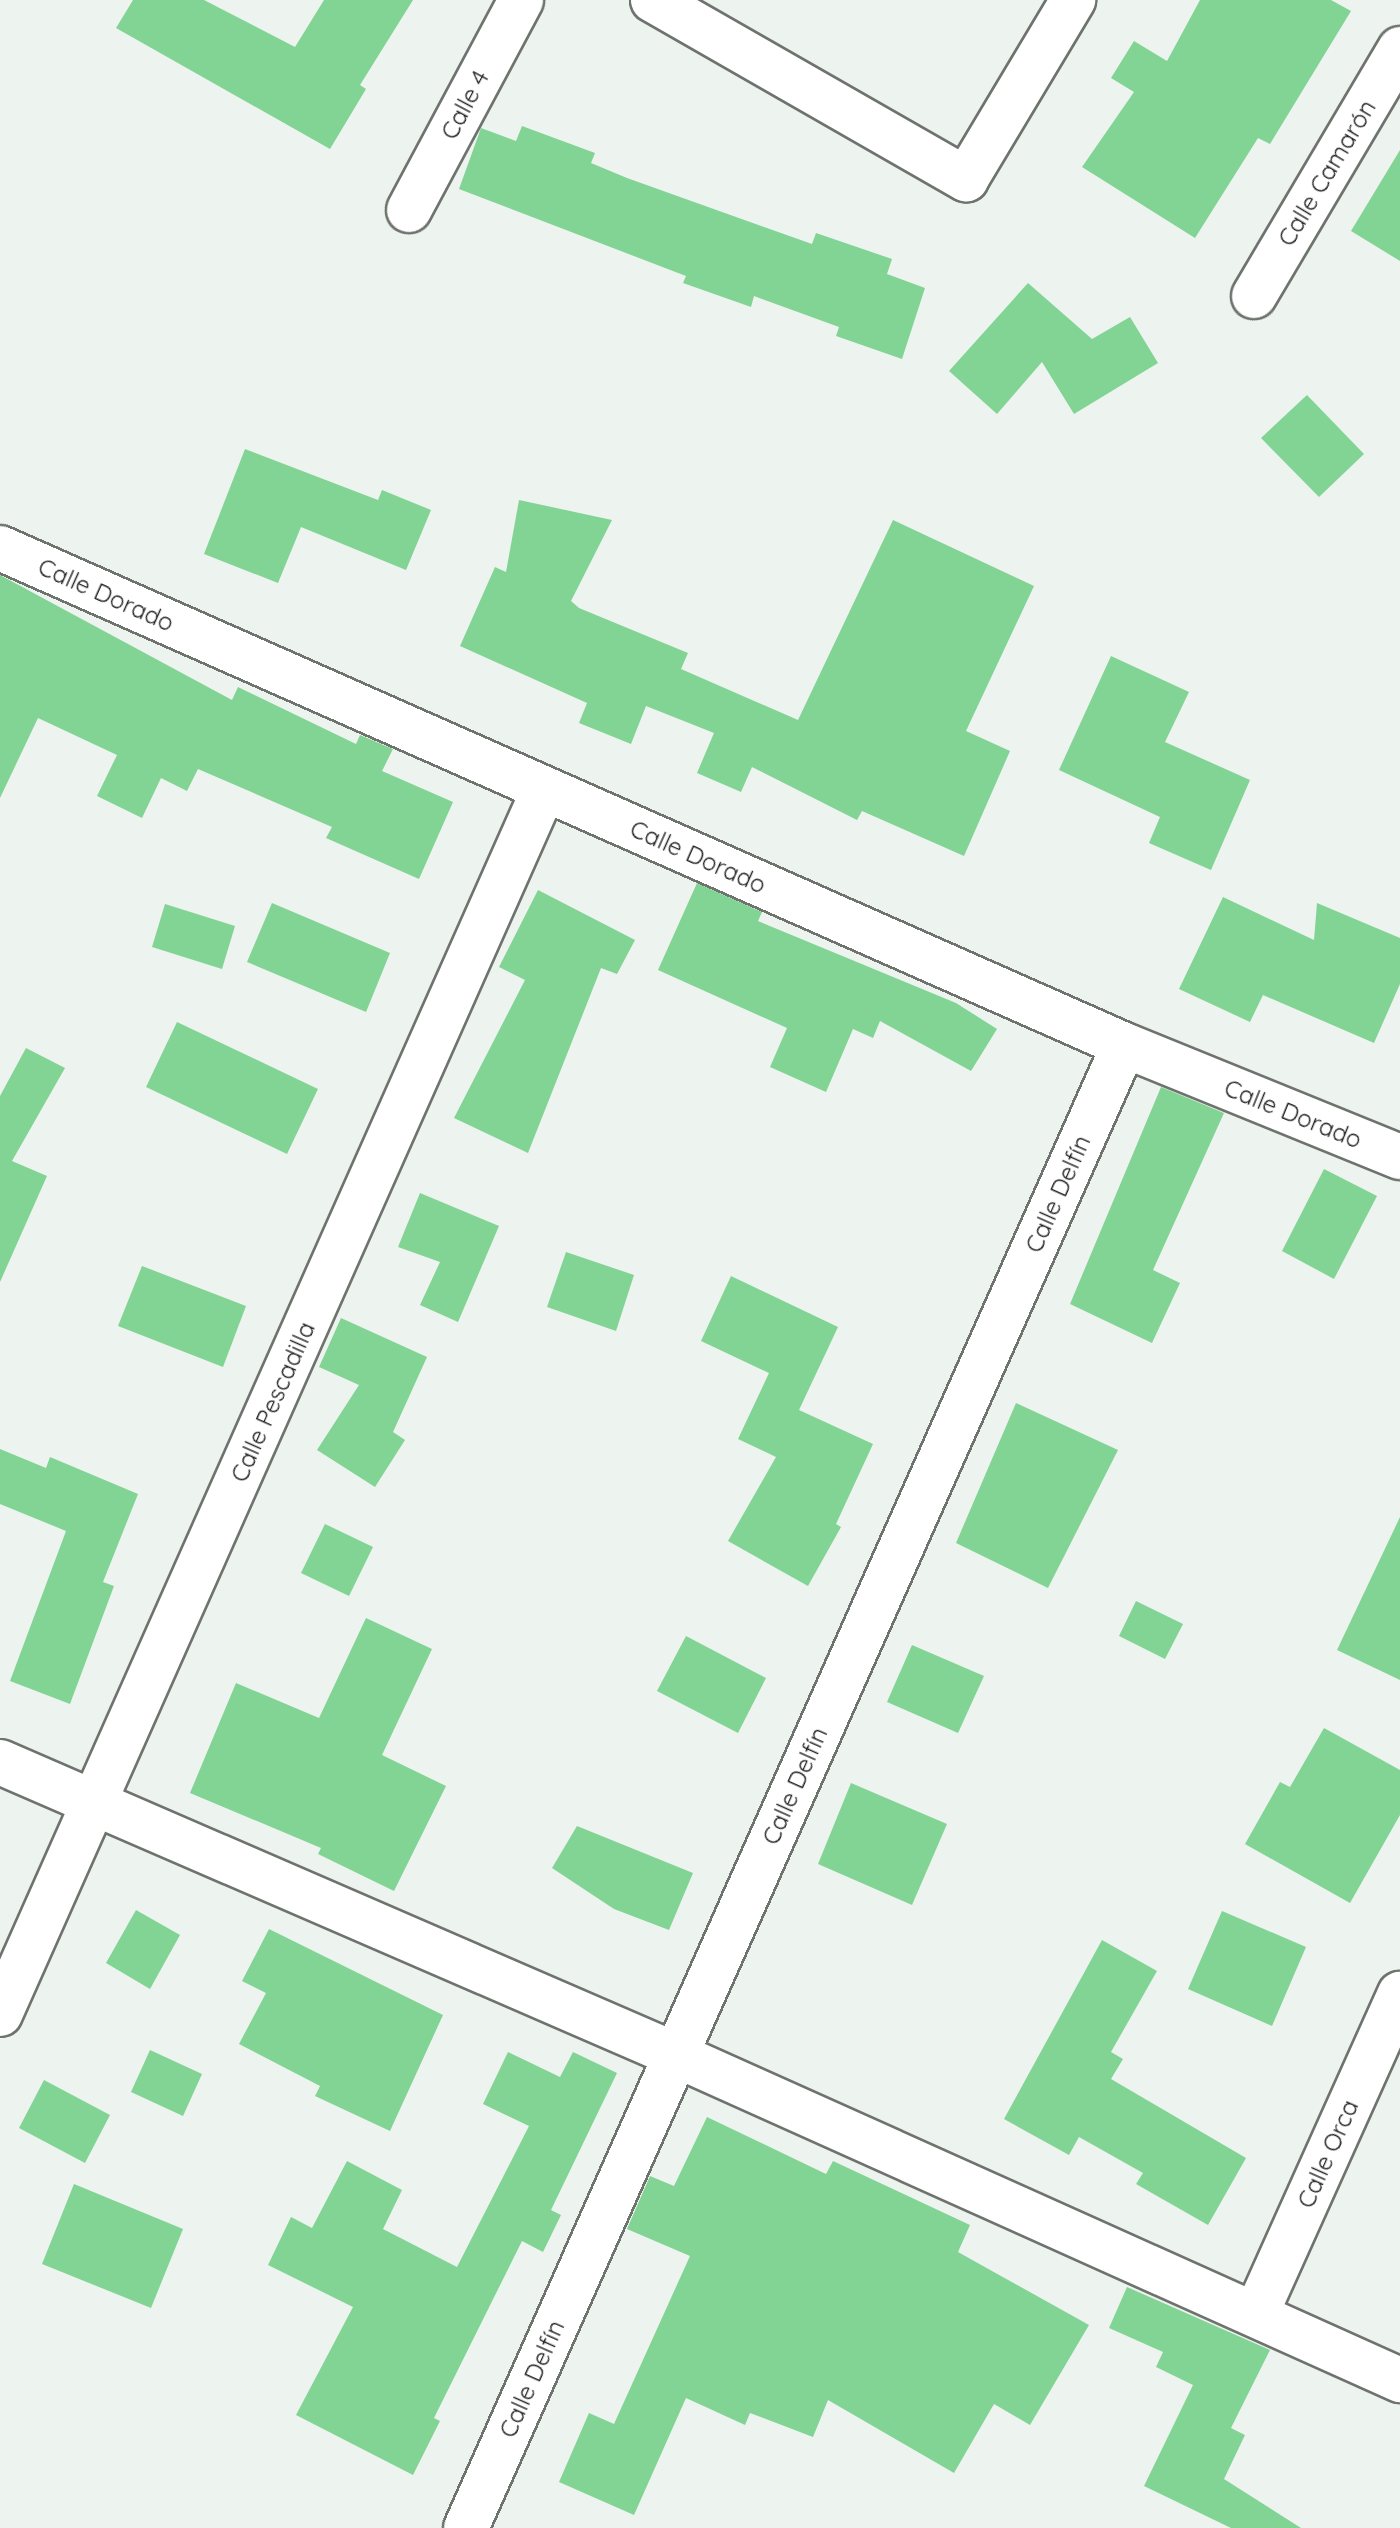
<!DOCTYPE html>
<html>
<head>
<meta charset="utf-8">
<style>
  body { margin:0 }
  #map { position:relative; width:1400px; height:2528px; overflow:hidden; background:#edf3ee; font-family:Quicksand,sans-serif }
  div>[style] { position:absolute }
  .building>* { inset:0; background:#82d495 }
  .roads { filter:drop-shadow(2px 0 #6e736e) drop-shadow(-2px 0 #6e736e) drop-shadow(0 2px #6e736e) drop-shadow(0 -2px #6e736e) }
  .minor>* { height:44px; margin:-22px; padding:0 22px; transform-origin:22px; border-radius:22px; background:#fff }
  span { translate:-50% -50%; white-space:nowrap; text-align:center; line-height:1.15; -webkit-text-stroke:7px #fff; paint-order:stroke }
  .street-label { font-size:24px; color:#1e201e }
</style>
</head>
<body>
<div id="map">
  <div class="building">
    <i style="clip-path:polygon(133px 0,204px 0,295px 47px,324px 0,413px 0,360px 85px,366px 89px,330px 149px,116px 28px)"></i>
    <i style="clip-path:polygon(1200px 0,1331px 0,1351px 11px,1270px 144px,1258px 138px,1195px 238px,1082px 167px,1134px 92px,1111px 78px,1134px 41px,1167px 61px)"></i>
    <i style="clip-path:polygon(522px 126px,595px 153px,591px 163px,627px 178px,812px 244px,816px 233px,892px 259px,887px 274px,925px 288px,902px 359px,836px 336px,839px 327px,754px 296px,751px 307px,683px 283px,686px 276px,459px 189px,481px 128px,516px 141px)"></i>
    <i style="clip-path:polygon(1400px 150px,1400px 261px,1351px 231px)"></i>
    <i style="clip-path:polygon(1028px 283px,1092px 339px,1130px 317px,1158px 363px,1074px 414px,1042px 362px,997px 414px,949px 371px)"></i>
    <i style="clip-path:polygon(1307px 395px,1364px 454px,1319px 497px,1261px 438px)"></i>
    <i style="clip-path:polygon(245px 449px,378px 500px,382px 490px,431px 510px,406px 570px,301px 527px,278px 583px,204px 554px)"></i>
    <i style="clip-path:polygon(519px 500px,612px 520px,571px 601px,579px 608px,688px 653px,681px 669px,798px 720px,893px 520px,1034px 586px,966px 731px,1010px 751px,964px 856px,862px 811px,857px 820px,752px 767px,741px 792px,697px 773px,714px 733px,646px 706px,631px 744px,579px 723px,587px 703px,460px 646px,495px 567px,506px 572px)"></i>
    <i style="clip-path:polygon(0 575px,232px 700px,238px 687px,356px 744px,360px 735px,393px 749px,382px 771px,453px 802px,419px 879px,326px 838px,332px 827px,198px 769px,187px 791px,161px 778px,142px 818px,97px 796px,117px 755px,38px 718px,0 798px)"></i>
    <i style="clip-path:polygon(1111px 656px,1189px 692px,1165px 742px,1250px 780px,1211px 870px,1149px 843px,1160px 817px,1059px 770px)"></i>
    <i style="clip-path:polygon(697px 883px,762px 912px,758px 921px,956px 1003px,997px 1029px,971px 1071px,880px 1021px,873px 1038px,853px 1029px,826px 1092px,770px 1067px,787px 1028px,658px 970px)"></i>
    <i style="clip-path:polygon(538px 890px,635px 940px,617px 974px,601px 968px,528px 1153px,454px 1118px,525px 980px,499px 967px)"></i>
    <i style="clip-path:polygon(1223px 897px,1314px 940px,1317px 903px,1400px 938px,1400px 984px,1374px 1043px,1263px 995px,1250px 1022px,1179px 989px)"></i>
    <i style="clip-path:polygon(272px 903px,390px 953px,366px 1012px,247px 962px)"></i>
    <i style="clip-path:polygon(165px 904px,235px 926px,222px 969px,152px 947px)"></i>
    <i style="clip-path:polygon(177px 1022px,318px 1089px,287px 1154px,146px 1087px)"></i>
    <i style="clip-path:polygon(26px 1048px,65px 1068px,12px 1161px,47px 1176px,0 1282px,0 1096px)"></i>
    <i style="clip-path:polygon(1161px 1087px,1224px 1113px,1153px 1270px,1180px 1283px,1152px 1343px,1070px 1304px)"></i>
    <i style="clip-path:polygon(1324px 1169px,1377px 1196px,1334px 1279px,1282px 1251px)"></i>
    <i style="clip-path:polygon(420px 1193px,499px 1226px,458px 1322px,420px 1305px,440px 1262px,398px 1247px)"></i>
    <i style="clip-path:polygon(566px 1252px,634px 1275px,616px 1331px,547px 1307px)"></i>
    <i style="clip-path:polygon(142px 1266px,246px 1306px,223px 1367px,118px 1326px)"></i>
    <i style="clip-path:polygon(731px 1276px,838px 1327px,799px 1410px,873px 1444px,836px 1524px,841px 1527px,808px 1586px,728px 1541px,776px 1457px,738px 1439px,769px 1373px,701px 1341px)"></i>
    <i style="clip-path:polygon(341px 1318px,427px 1357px,393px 1432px,405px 1440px,375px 1487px,317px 1450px,359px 1385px,319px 1367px)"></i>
    <i style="clip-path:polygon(1016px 1403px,1118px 1450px,1048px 1588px,956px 1543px)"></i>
    <i style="clip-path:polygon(0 1449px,46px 1468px,50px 1457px,138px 1494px,103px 1582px,114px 1586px,70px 1704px,10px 1681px,66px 1531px,0 1504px)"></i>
    <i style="clip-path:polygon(1400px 1517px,1400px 1680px,1337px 1650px)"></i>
    <i style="clip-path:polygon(325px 1524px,373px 1547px,349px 1596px,301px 1573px)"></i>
    <i style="clip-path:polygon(1136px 1601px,1183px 1624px,1165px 1659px,1119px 1636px)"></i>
    <i style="clip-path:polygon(366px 1618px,432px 1649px,382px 1755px,446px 1786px,394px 1891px,318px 1854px,321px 1848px,190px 1793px,236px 1683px,319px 1718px)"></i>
    <i style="clip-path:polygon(686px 1636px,766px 1678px,738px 1733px,657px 1691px)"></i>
    <i style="clip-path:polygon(912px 1645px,984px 1676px,958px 1733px,887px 1702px)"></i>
    <i style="clip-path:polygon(1324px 1728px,1400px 1770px,1400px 1815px,1350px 1903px,1245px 1844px,1280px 1782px,1290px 1787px)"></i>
    <i style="clip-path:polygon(851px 1783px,947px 1824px,912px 1905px,818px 1864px)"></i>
    <i style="clip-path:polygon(577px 1826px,693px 1873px,669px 1930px,614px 1909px,552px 1868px)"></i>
    <i style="clip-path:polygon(136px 1910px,180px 1935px,150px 1989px,106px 1963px)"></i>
    <i style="clip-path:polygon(1222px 1911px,1306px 1947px,1272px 2026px,1188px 1989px)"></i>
    <i style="clip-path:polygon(269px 1929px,443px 2015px,390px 2131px,315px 2096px,320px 2086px,239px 2044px,266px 1993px,242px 1981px)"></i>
    <i style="clip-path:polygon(1102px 1940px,1157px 1971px,1111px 2052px,1123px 2059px,1111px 2079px,1246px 2158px,1208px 2225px,1136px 2184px,1143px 2173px,1079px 2137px,1069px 2155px,1004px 2119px)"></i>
    <i style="clip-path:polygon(150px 2050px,202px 2074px,183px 2116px,131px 2092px)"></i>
    <i style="clip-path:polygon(508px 2052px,560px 2077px,573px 2052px,617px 2073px,551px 2210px,561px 2215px,543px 2252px,522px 2241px,434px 2418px,440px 2421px,413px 2475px,296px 2415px,353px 2307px,268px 2265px,291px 2217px,312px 2228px,347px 2161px,402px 2190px,383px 2229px,457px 2267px,529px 2126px,483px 2104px)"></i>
    <i style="clip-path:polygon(44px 2080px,110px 2115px,85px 2163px,19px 2128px)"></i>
    <i style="clip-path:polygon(707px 2117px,826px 2174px,833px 2161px,970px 2225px,958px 2252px,1089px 2325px,1030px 2425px,994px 2404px,954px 2473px,828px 2400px,813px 2437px,750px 2413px,745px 2425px,686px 2398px,634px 2515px,559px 2482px,589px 2413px,614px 2424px,690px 2256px,627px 2229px,650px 2176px,674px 2186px)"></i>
    <i style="clip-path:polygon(74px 2184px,183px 2229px,151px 2308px,42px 2264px)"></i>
    <i style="clip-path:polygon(1127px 2287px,1270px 2350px,1231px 2428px,1245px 2435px,1224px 2479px,1301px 2528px,1231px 2528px,1144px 2486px,1193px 2385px,1156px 2367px,1163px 2352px,1109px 2328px)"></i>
  </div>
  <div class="roads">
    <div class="minor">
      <i style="left:653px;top:0;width:361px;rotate:29.8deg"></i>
      <i style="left:966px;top:179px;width:209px;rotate:-59.1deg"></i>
      <i style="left:409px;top:210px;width:238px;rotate:-61.9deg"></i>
      <i style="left:1254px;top:296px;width:287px;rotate:-59.4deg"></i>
      <i style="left:0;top:548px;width:1229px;rotate:23.85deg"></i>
      <i style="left:1124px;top:1045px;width:298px;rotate:22.1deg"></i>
      <i style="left:0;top:1762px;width:737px;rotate:23.43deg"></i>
      <i style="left:676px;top:2055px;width:794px;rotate:24.18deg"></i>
      <i style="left:0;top:2014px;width:1340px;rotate:-66.05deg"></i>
      <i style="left:1256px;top:2314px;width:351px;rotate:-65.8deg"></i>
      <i style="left:466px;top:2528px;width:1622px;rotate:-66.07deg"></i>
    </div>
  </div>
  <div class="street-label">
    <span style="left:465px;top:105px;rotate:-62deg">Calle 4</span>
    <span style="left:1327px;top:173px;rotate:-59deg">Calle Camarón</span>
    <span style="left:106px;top:595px;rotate:24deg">Calle Dorado</span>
    <span style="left:698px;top:857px;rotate:24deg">Calle Dorado</span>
    <span style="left:1293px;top:1114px;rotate:22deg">Calle Dorado</span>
    <span style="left:1058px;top:1194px;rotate:-66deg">Calle Delfín</span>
    <span style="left:273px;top:1402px;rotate:-66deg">Calle Pescadilla</span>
    <span style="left:795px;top:1786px;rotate:-66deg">Calle Delfín</span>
    <span style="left:1328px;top:2154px;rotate:-66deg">Calle Orca</span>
    <span style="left:532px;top:2379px;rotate:-66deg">Calle Delfín</span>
  </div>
</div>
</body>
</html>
